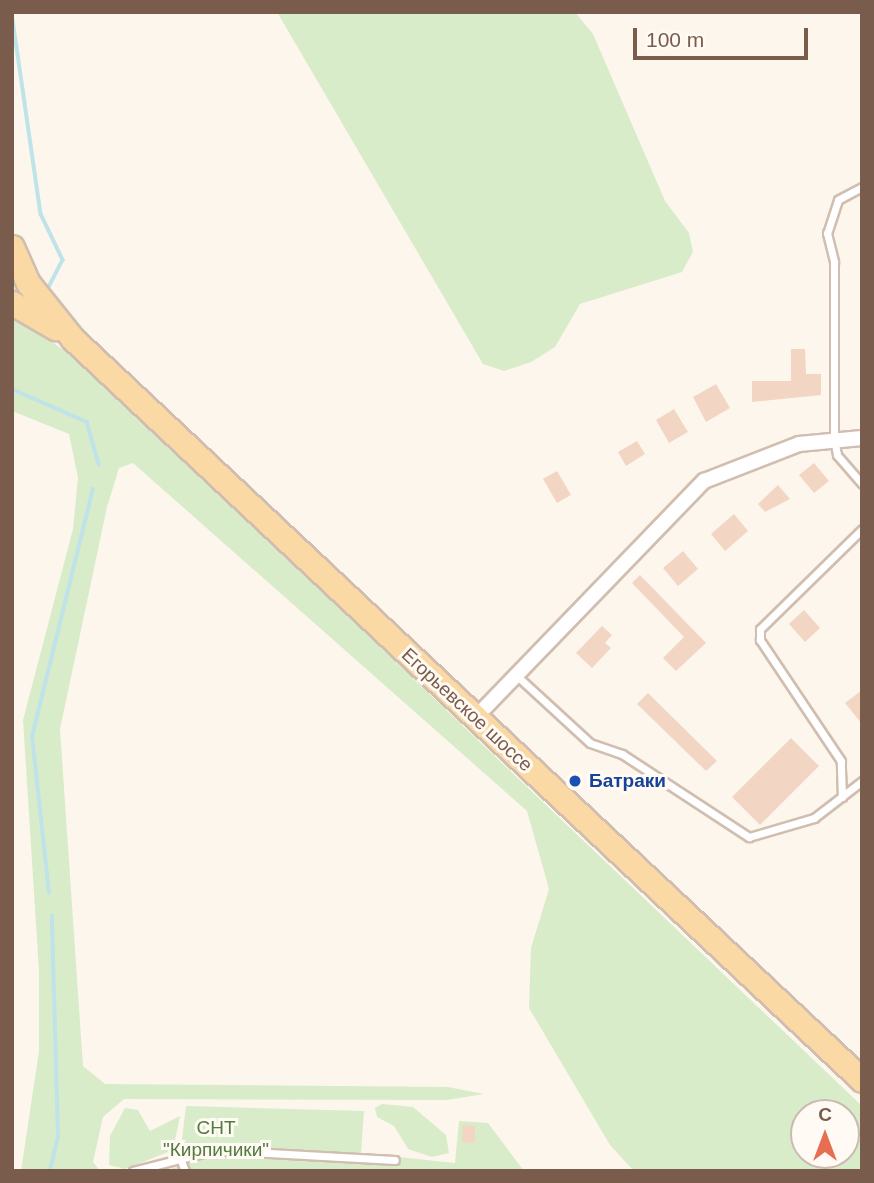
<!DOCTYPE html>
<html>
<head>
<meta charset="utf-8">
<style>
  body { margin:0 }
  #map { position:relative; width:874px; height:1183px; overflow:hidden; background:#fdf6ec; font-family:Arial,sans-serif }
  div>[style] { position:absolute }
  .green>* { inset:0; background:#d8ecc9 }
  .stream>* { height:3.5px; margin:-1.75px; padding:0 1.75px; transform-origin:1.75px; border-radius:1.75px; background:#bfe3e8 }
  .building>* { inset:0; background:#f3d5c3 }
  .roads { filter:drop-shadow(2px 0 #d1beb0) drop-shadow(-2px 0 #d1beb0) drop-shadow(0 2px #d1beb0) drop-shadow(0 -2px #d1beb0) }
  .lane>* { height:7px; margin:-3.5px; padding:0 3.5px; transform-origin:3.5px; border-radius:3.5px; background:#fff }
  .street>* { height:14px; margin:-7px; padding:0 7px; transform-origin:7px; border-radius:7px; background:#fff }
  .primary>* { height:23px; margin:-11.5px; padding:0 11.5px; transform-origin:11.5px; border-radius:11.5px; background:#fbd9a5 }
  .dots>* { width:19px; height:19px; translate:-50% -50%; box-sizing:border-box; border:4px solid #fffaf3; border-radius:50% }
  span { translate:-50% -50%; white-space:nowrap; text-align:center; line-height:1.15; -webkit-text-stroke:6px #fffaf3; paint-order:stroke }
  .street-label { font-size:19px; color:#7a5c4d }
  .transit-label { font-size:19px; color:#164399; font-weight:700 }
  .left { translate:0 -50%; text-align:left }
  .park-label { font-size:19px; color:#537a41 }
  .frame { position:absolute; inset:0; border:14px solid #7a5c4d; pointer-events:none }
  .north { position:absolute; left:790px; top:1099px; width:70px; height:70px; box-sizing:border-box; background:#fffaf3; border:2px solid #cabbb1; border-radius:50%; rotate:0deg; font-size:19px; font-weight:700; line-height:28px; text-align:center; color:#7a5c4d }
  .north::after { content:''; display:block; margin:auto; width:24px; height:32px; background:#e76f51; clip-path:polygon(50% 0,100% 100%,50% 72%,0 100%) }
  .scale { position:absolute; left:633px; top:28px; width:175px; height:32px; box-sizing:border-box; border:4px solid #7a5c4d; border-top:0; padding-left:9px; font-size:21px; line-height:24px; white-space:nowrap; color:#7a5c4d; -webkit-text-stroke:5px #fffaf3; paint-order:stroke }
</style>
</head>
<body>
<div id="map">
  <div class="green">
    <i style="clip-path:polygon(277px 12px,575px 12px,593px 34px,665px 201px,689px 233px,693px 252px,682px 272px,580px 304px,555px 347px,531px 362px,504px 371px,483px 364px)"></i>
    <i style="clip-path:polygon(evenodd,12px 314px,82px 363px,862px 1106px,862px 1171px,634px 1171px,610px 1145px,529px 1008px,531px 948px,549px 889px,527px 811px,133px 463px,119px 468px,107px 507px,60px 729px,83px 1066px,105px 1084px,448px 1087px,484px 1094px,447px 1100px,124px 1099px,103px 1117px,93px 1162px,100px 1171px,21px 1171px,39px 1051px,39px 971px,23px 720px,73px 529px,78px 478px,69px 434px,12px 411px,12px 314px,804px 1113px,846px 1113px,846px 1155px,804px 1155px,804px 1113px)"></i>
    <i style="clip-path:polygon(382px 1104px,413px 1107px,446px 1135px,449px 1153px,432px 1157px,408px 1149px,394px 1126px,377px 1117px,375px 1108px)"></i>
    <i style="clip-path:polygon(186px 1106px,364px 1111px,361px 1153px,455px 1163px,459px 1121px,488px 1123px,524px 1171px,165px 1171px,179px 1166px)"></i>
    <i style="clip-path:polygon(125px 1108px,138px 1110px,150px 1131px,180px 1116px,173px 1150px,125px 1169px,109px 1165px,110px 1136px)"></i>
  </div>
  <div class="stream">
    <i style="left:12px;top:13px;width:203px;rotate:81.8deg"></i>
    <i style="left:41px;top:214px;width:51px;rotate:64.4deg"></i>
    <i style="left:63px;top:260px;width:31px;rotate:117deg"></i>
    <i style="left:12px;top:389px;width:82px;rotate:23.7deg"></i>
    <i style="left:87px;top:422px;width:44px;rotate:74.1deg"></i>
    <i style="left:49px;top:893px;width:157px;rotate:-96.2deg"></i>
    <i style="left:32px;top:737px;width:255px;rotate:-76.2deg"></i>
    <i style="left:50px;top:1171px;width:35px;rotate:-77deg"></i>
    <i style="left:58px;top:1137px;width:221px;rotate:-91.6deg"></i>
  </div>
  <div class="building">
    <i style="clip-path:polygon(791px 349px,805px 349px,806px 374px,821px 374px,821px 395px,752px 402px,752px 381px,791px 381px)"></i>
    <i style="clip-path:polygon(716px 384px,730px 408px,706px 422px,693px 397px)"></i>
    <i style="clip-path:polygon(674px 409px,688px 432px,669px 443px,656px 420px)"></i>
    <i style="clip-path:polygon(637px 441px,645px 454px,626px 466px,618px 452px)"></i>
    <i style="clip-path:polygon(814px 463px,829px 481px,814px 493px,799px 475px)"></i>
    <i style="clip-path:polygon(557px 471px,571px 495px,557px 503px,543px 479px)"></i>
    <i style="clip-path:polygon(778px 485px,790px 499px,765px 512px,758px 504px)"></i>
    <i style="clip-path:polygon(734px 514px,748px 531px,725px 551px,711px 534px)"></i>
    <i style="clip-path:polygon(683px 551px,698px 569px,678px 586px,663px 568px)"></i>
    <i style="clip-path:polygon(640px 575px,706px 643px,676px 671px,663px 658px,684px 637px,632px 583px)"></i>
    <i style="clip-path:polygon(804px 610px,820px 628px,805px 642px,789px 624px)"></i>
    <i style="clip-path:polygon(602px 626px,612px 635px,605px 643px,611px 648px,592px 668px,576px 653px)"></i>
    <i style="clip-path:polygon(862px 690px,862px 724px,845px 703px)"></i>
    <i style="clip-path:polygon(648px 693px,717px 761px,706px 771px,637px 704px)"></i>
    <i style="clip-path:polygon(791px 738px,819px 766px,760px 825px,732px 797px)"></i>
    <i style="clip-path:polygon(463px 1125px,475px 1126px,475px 1143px,462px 1142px)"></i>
  </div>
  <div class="roads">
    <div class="lane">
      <i style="left:862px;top:187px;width:27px;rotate:152deg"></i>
      <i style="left:838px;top:200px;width:35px;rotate:108deg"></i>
      <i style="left:827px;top:233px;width:30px;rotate:76deg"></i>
      <i style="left:834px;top:262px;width:177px;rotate:90deg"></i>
      <i style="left:834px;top:439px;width:16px;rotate:79deg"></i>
      <i style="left:837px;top:455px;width:38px;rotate:49deg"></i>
      <i style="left:516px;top:675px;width:100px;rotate:42.6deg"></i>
      <i style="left:590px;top:743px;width:34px;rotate:19deg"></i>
      <i style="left:622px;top:754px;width:152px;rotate:33.2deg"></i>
      <i style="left:749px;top:837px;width:68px;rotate:-16.3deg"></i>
      <i style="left:814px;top:818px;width:61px;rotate:-37.6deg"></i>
      <i style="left:842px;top:797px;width:36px;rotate:-92deg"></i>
      <i style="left:841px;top:761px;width:146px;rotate:-123.8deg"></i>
      <i style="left:760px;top:640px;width:11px;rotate:-90deg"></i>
      <i style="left:760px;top:629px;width:143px;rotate:-44.4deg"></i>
      <i style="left:180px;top:1158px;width:14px;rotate:69deg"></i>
      <i style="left:133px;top:1171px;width:85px;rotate:-14.4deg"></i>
      <i style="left:215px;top:1150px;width:180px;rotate:3.2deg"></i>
    </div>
    <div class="street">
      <i style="left:475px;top:718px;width:330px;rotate:-46deg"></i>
      <i style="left:704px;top:481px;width:102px;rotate:-21.3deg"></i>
      <i style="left:799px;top:444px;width:63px;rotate:-5.4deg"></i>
    </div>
    <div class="primary">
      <i style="left:12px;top:247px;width:39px;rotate:66deg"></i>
      <i style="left:28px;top:283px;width:72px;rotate:51.2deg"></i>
      <i style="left:73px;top:339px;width:1082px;rotate:43.2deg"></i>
      <i style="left:12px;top:303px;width:50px;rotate:30.2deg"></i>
    </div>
  </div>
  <div class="dots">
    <i style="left:575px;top:781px;background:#1a4fb4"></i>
  </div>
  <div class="street-label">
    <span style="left:467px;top:710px;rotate:43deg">Егорьевское шоссе</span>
  </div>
  <div class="transit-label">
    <span class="left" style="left:589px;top:781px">Батраки</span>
  </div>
  <div class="park-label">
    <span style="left:216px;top:1139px">СНТ<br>"Кирпичики"</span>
  </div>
  <div class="frame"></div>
  <div class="north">С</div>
  <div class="scale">100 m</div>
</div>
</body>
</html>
